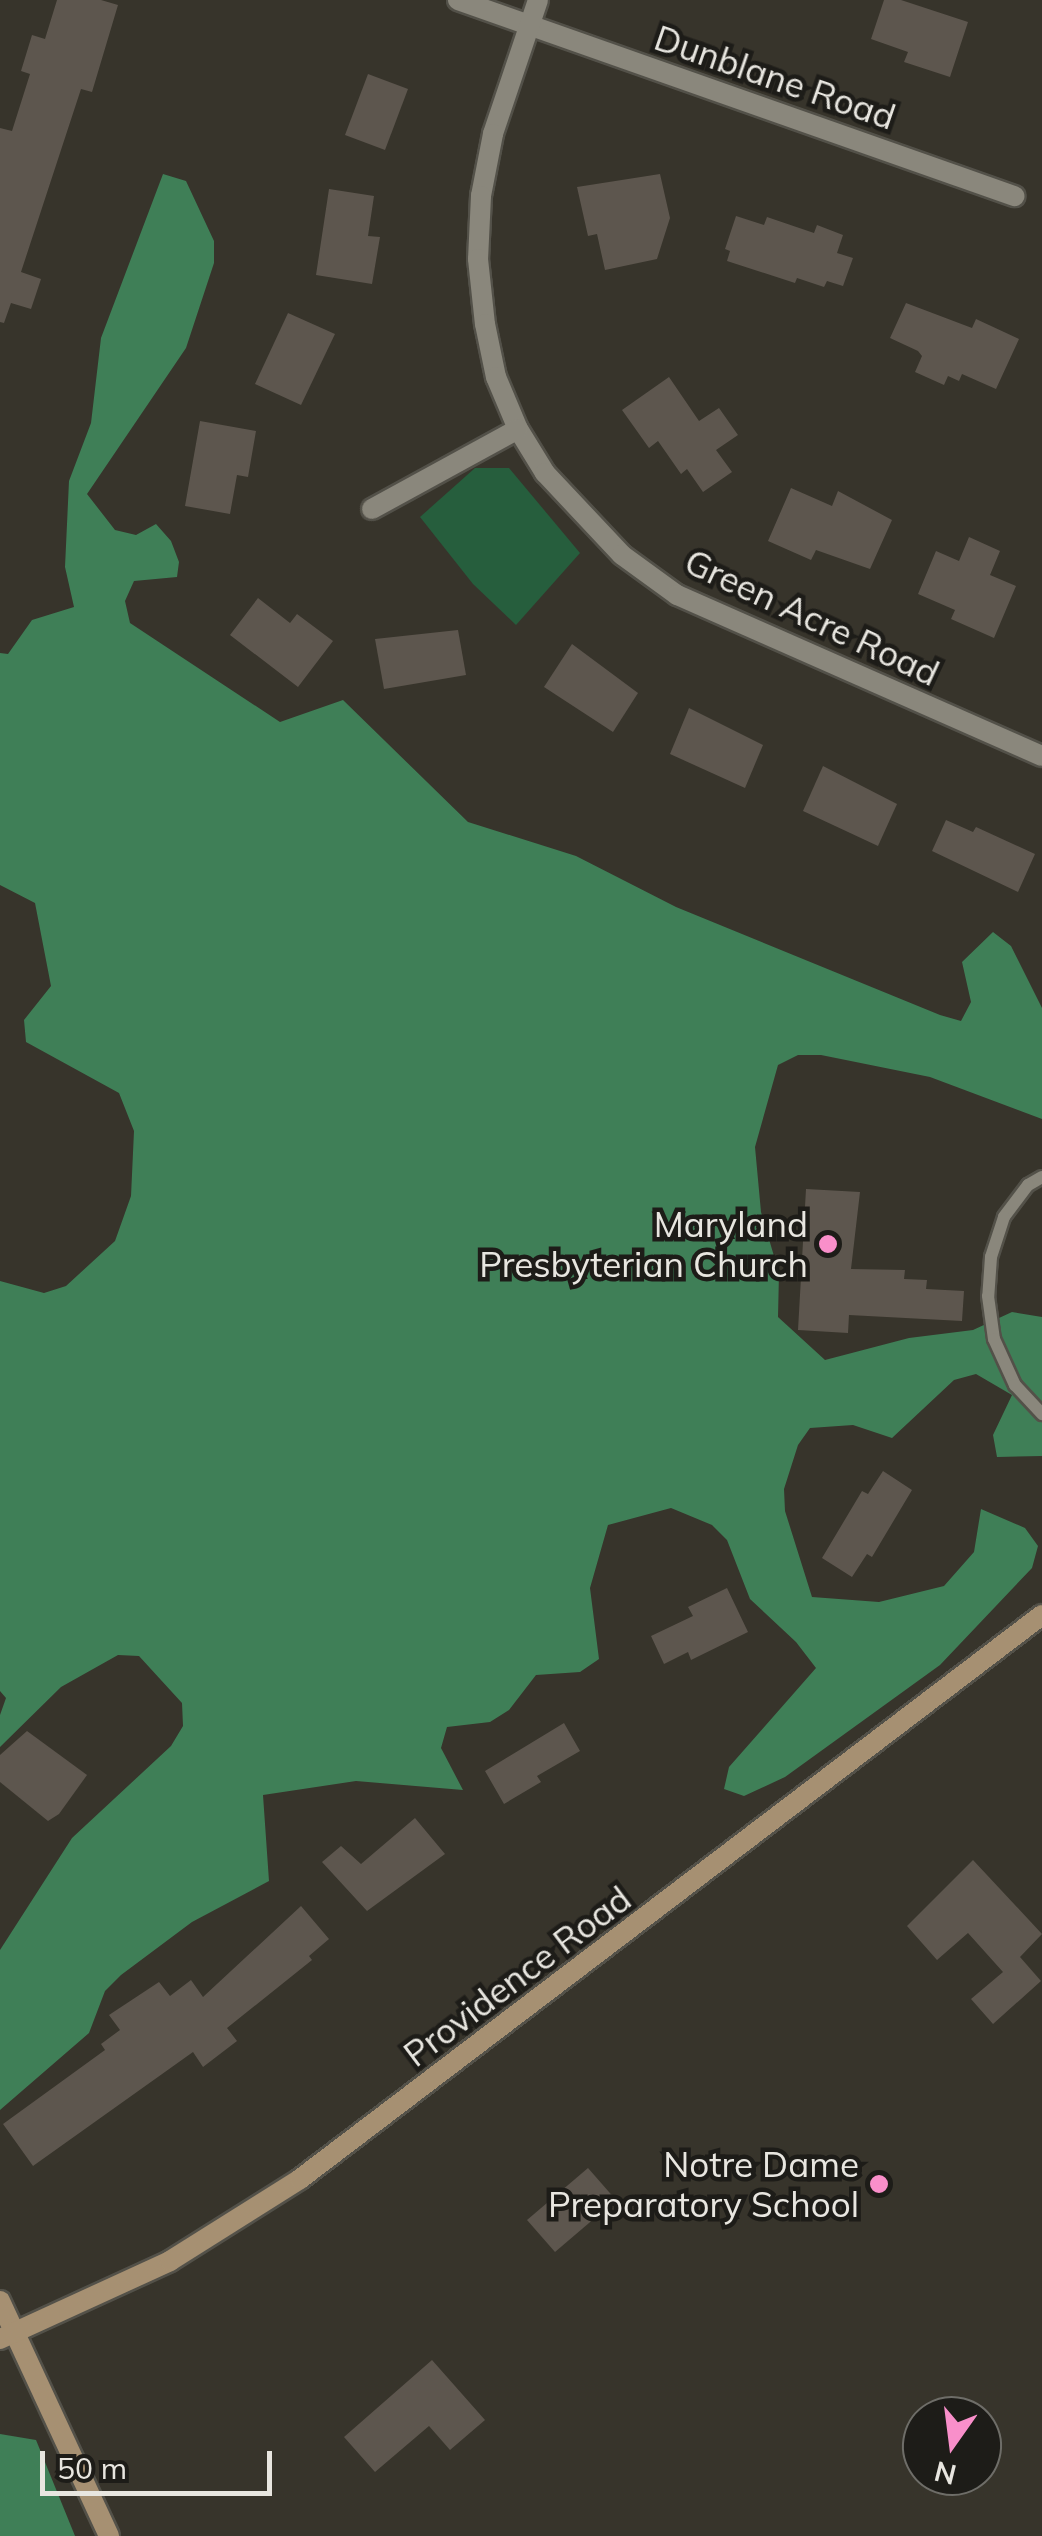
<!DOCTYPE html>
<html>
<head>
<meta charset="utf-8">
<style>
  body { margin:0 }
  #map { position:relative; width:1042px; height:2536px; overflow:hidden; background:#37342b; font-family:Mulish,sans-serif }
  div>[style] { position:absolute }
  .green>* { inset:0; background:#265e3d }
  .forest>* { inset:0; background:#3f7f57 }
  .building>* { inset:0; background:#5d564e }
  .roads { filter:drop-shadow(2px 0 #535149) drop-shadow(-2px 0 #535149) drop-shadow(0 2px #535149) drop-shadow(0 -2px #535149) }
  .lane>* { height:12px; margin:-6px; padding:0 6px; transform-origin:6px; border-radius:6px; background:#8a877c }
  .street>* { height:20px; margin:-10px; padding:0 10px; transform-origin:10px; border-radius:10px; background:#8a877c }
  .secondary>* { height:20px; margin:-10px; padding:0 10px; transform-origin:10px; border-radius:10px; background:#a69072 }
  .dots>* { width:28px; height:28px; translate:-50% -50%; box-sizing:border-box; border:5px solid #1d1c18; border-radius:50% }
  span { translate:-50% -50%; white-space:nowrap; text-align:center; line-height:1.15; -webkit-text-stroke:9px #1d1c18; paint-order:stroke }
  .street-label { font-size:35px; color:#e8e6e0 }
  .poi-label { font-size:35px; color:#e8e6e0 }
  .right { translate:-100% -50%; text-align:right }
  .north { position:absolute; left:902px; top:2396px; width:100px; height:100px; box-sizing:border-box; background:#1d1c18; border:2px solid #6e6d68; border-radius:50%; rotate:194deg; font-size:28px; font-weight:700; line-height:40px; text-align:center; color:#e8e6e0 }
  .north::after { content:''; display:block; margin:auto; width:35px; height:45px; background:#f98fca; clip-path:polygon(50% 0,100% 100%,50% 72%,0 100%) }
  .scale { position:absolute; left:40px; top:2451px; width:232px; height:45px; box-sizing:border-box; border:5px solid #e8e6e0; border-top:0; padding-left:12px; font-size:30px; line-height:35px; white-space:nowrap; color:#e8e6e0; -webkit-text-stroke:8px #1d1c18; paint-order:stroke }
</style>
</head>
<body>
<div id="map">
  <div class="green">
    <i style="clip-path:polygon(475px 468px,509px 468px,580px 553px,516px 625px,473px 584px,420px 517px)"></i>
  </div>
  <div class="forest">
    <i style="clip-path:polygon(163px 174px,186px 181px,214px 241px,214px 263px,186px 348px,87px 494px,115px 530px,136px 535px,156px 524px,171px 541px,179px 562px,177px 577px,134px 581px,125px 601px,130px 623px,280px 722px,343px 700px,468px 822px,576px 856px,676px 907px,940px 1015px,961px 1021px,971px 1002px,962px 962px,993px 932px,1011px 946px,1042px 1008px,1042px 1119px,930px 1077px,821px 1055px,798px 1055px,778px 1065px,755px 1147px,761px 1212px,779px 1273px,778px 1317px,825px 1360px,909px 1338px,973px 1330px,1012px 1312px,1042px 1317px,1042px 1456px,997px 1457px,993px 1435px,1012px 1395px,976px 1374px,954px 1380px,892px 1438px,853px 1425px,810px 1428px,798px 1445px,784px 1489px,785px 1511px,812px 1597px,879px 1602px,944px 1586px,974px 1552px,981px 1509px,1025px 1528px,1038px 1546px,1032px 1568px,940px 1665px,785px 1777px,744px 1796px,724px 1789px,729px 1767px,816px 1668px,796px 1642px,750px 1599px,727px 1540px,712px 1525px,671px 1508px,608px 1525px,590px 1588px,599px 1659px,580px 1672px,536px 1675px,509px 1710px,490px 1722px,447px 1727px,441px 1748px,463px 1790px,356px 1781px,263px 1795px,269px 1881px,192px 1922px,121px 1975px,105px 1991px,89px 2033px,0 2110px,0 1950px,72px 1838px,171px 1746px,183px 1726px,182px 1703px,139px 1656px,118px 1655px,61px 1687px,0 1747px,0 1715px,6px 1698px,0 1691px,0 1281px,44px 1293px,66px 1286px,115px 1241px,131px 1196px,134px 1131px,119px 1093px,26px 1042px,24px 1020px,51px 986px,35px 903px,0 885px,0 653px,8px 654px,32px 620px,74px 607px,65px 567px,69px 481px,91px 423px,101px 338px)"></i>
    <i style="clip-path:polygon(0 2434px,36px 2440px,75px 2536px,0 2536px)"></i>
  </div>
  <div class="building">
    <i style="clip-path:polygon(57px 0,101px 0,118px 5px,92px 92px,81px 89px,21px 272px,41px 279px,31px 309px,11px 303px,4px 323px,0 322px,0 128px,12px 131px,30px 74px,21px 71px,32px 35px,45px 39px)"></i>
    <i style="clip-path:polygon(884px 0,901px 0,968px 22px,950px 77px,904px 62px,908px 52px,871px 39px)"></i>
    <i style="clip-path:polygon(368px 74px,408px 89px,385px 150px,345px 135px)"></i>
    <i style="clip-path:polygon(660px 174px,670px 218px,657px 259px,605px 270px,597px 234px,588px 236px,577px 187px)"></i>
    <i style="clip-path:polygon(329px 189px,374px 196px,368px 236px,380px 237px,372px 284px,316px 275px)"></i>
    <i style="clip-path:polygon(736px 216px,764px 225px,767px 217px,814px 233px,817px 225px,843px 235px,837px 253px,853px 258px,843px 286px,827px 281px,824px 287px,797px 278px,795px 283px,727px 261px,730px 251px,725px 249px)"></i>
    <i style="clip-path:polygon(906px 303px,972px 328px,976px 319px,1019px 339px,996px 389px,962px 374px,959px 381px,948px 376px,944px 385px,915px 372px,922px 356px,918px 351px,890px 338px)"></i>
    <i style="clip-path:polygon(288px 313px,335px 334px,301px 405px,255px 384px)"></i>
    <i style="clip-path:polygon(669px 377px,699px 421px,719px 408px,738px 435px,716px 450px,732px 472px,703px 492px,687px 469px,681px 474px,658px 441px,649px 448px,622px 410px)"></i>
    <i style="clip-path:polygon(200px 421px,256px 431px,248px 477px,237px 475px,230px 514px,185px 506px)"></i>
    <i style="clip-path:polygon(791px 488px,832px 506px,838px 491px,892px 520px,870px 569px,816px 550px,811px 560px,768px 541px)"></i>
    <i style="clip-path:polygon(969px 537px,1000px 551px,990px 575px,1016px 586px,994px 638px,951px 619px,955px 610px,918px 594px,936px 551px,959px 561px)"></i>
    <i style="clip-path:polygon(258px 598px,290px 623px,297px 614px,333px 641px,298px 687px,230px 635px)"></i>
    <i style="clip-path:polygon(458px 630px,466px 675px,384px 689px,375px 639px)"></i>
    <i style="clip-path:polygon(572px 644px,638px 693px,613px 732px,544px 687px)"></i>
    <i style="clip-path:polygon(689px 708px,763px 745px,745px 788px,670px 754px)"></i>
    <i style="clip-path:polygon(823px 766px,897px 804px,878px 846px,803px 811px)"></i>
    <i style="clip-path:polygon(946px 820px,973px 832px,976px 827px,1035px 854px,1018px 892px,932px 851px)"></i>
    <i style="clip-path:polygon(806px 1189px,860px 1192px,851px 1269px,905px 1270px,904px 1279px,927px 1280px,926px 1289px,964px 1291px,962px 1321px,849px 1315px,848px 1333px,798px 1330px)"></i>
    <i style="clip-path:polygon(883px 1471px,912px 1490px,872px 1557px,867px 1554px,852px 1577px,822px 1558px,862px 1491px,868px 1494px)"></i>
    <i style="clip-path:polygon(727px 1588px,748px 1632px,691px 1660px,688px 1652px,664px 1664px,651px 1636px,693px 1616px,688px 1607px)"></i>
    <i style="clip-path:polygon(564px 1723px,580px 1751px,537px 1776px,541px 1782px,504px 1804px,485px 1771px)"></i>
    <i style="clip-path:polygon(27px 1731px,87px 1775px,59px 1814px,48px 1821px,0 1782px,0 1755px)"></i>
    <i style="clip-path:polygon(415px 1818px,445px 1854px,367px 1911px,322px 1862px,341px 1846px,361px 1864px)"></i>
    <i style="clip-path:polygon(973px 1860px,1042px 1934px,1020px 1957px,1041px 1981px,993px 2024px,971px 1999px,1003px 1972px,968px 1933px,937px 1960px,907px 1926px)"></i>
    <i style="clip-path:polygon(301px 1906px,329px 1939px,309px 1956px,312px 1960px,227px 2028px,237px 2041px,203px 2067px,193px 2052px,33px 2166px,3px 2124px,105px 2050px,101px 2044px,120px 2030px,109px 2015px,159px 1982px,170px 1996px,191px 1980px,203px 1997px)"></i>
    <i style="clip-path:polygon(588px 2168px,616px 2200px,555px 2252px,527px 2220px)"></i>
    <i style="clip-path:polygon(432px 2360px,485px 2420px,450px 2450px,429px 2426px,375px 2472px,344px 2437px)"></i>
  </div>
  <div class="roads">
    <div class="lane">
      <i style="left:1042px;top:1177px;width:16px;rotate:150deg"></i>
      <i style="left:1028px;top:1185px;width:40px;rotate:127deg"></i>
      <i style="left:1004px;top:1217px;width:42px;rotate:108deg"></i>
      <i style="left:991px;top:1257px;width:39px;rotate:94deg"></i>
      <i style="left:988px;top:1296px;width:43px;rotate:82.1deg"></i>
      <i style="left:994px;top:1339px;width:51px;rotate:65.5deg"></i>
      <i style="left:1015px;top:1385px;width:40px;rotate:47deg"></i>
    </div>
    <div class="street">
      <i style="left:458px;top:0;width:590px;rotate:19.42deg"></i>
      <i style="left:538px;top:0;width:141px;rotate:108.6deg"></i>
      <i style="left:493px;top:134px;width:63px;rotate:101deg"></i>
      <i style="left:481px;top:196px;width:63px;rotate:92.7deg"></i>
      <i style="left:478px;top:259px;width:65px;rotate:83.9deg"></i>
      <i style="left:485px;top:324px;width:54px;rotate:78.3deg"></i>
      <i style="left:496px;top:377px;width:56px;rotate:67.1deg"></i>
      <i style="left:518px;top:429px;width:52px;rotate:58.5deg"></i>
      <i style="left:545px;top:473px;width:112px;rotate:46.8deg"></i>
      <i style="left:622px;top:555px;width:68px;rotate:36deg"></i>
      <i style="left:677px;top:595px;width:399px;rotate:23.8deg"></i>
      <i style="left:372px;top:509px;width:166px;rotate:-28.7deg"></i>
    </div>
    <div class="secondary">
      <i style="left:0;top:2301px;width:259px;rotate:65.1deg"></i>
      <i style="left:0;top:2339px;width:187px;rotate:-24.6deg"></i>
      <i style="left:170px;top:2261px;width:154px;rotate:-32.2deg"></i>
      <i style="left:300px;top:2179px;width:932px;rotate:-37.24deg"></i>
    </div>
  </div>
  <div class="dots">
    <i style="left:828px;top:1244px;background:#f98fca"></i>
    <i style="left:879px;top:2184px;background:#f98fca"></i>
  </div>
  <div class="street-label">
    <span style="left:775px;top:77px;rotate:19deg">Dunblane Road</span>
    <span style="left:812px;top:617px;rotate:25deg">Green Acre Road</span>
    <span style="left:517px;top:1976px;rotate:-37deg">Providence Road</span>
  </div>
  <div class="poi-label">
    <span class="right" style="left:808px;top:1244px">Maryland<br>Presbyterian Church</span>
    <span class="right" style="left:859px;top:2184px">Notre Dame<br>Preparatory School</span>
  </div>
  <div class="north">N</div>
  <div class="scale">50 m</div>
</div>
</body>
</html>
